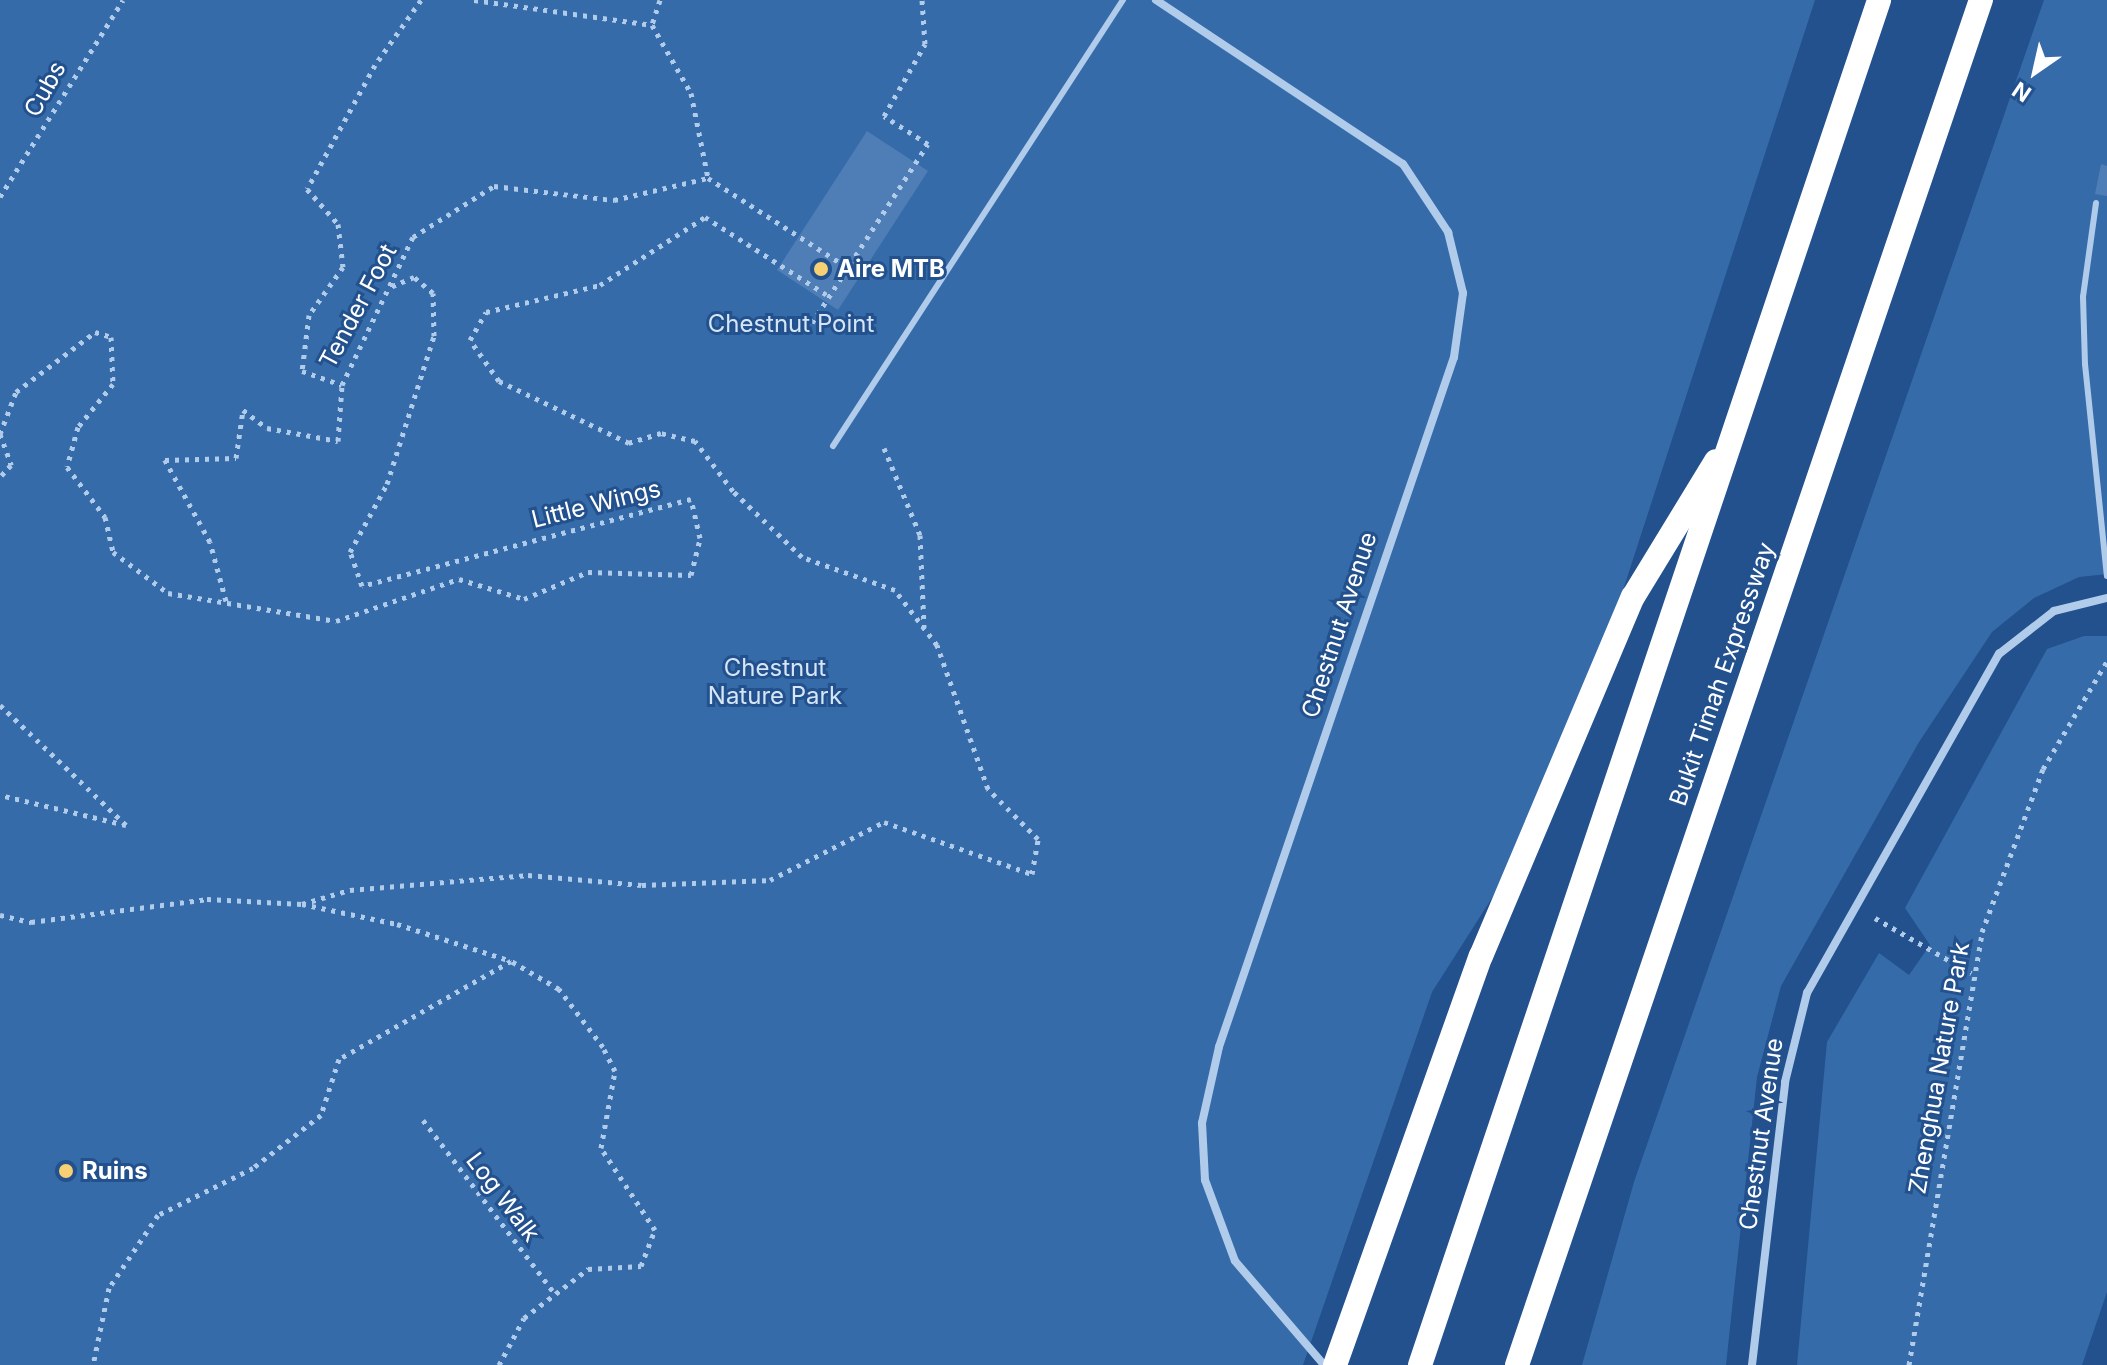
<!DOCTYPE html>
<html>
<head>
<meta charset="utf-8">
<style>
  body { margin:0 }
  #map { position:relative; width:2107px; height:1365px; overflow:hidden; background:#22518d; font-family:Inter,sans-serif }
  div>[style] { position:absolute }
  .green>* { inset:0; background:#366baa }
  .building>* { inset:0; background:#4f7db6 }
  .path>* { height:5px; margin-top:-2.5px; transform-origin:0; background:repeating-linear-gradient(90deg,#b1cceb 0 4px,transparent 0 10px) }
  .lane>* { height:6px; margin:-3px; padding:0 3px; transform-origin:3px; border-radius:3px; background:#b1cceb }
  .street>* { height:8px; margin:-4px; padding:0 4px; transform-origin:4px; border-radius:4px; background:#b1cceb }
  .highway>* { height:24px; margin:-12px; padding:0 12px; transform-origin:12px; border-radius:12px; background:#fff }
  .dots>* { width:22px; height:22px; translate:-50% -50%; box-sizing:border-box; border:4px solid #22518d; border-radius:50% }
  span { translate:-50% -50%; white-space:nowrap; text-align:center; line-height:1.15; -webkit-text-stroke:6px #22518d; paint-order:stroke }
  .street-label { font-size:24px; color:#fff }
  .poi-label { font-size:24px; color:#fff; font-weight:700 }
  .left { translate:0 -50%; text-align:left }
  .park-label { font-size:24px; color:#d6e6f8 }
  .north { position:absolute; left:1995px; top:32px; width:80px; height:80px; -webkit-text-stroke:6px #22518d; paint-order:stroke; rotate:214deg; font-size:22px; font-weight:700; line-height:32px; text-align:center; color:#fff }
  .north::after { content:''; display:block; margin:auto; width:28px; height:36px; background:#fff; clip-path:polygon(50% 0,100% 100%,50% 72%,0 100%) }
</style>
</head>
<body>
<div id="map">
  <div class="green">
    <i style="clip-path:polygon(0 0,1815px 0,1555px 799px,1432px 992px,1303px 1365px,0 1365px)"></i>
    <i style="clip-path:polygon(2044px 0,2107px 0,2107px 574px,2079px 577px,2034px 598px,1992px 632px,1919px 742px,1781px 986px,1757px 1077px,1726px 1365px,1582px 1365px,1634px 1182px)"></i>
    <i style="clip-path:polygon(2084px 636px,2107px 636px,2107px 1292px,2082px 1365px,1797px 1365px,1827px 1042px,1879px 953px,1909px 975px,1930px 945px,1905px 908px,2047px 649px)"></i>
  </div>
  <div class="building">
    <i style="clip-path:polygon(867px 131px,928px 171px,838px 310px,777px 270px)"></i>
    <i style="clip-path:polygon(2101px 164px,2107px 166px,2107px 196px,2095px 194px)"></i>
  </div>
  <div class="path">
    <i style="left:421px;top:0;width:80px;rotate:125.3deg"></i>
    <i style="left:375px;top:65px;width:141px;rotate:118.7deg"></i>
    <i style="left:307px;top:189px;width:47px;rotate:48.5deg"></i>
    <i style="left:338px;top:224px;width:43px;rotate:83.4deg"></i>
    <i style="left:343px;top:267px;width:59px;rotate:125.3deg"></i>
    <i style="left:309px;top:315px;width:56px;rotate:97.1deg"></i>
    <i style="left:302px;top:371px;width:42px;rotate:19.3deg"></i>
    <i style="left:342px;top:385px;width:164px;rotate:-64.4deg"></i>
    <i style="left:413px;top:237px;width:96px;rotate:-32.2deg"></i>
    <i style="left:494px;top:186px;width:121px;rotate:6.7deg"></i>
    <i style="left:614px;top:200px;width:97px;rotate:-13.2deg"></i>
    <i style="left:474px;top:0;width:180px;rotate:8deg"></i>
    <i style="left:660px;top:0;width:26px;rotate:108deg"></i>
    <i style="left:652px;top:25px;width:78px;rotate:60.2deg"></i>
    <i style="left:691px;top:93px;width:87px;rotate:78.7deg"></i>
    <i style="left:708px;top:178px;width:166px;rotate:32.7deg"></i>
    <i style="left:0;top:197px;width:232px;rotate:-58deg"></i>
    <i style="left:812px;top:323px;width:213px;rotate:-57.1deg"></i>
    <i style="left:928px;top:144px;width:52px;rotate:-147.5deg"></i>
    <i style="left:884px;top:116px;width:83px;rotate:-60.3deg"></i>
    <i style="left:925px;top:44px;width:44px;rotate:-93.9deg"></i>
    <i style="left:0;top:434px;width:45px;rotate:-69.1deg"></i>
    <i style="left:16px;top:392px;width:99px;rotate:-37.2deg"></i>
    <i style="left:95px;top:332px;width:17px;rotate:17deg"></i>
    <i style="left:111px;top:337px;width:47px;rotate:87.6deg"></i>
    <i style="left:113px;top:384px;width:55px;rotate:129.1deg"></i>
    <i style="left:78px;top:427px;width:41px;rotate:105.4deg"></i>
    <i style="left:67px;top:467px;width:63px;rotate:52.8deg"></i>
    <i style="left:105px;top:517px;width:36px;rotate:77deg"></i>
    <i style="left:113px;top:552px;width:69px;rotate:36.7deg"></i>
    <i style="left:168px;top:593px;width:170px;rotate:9.5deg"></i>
    <i style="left:336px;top:621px;width:130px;rotate:-18.9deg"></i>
    <i style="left:459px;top:579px;width:68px;rotate:17.1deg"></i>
    <i style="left:524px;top:599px;width:69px;rotate:-22.9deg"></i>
    <i style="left:588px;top:572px;width:103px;rotate:1.7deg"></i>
    <i style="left:691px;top:575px;width:38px;rotate:-76deg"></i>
    <i style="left:700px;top:538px;width:40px;rotate:-103deg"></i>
    <i style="left:691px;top:499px;width:340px;rotate:165.2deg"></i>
    <i style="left:362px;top:586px;width:36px;rotate:-109deg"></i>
    <i style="left:350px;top:552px;width:77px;rotate:-61.4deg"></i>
    <i style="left:387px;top:484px;width:155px;rotate:-72.4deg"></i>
    <i style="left:434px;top:336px;width:43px;rotate:-91.3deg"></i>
    <i style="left:433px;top:293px;width:25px;rotate:-140deg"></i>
    <i style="left:414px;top:277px;width:26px;rotate:157deg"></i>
    <i style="left:0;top:434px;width:33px;rotate:70deg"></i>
    <i style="left:11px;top:465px;width:16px;rotate:133deg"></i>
    <i style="left:884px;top:448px;width:94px;rotate:67.5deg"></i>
    <i style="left:920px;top:535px;width:92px;rotate:87.5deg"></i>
    <i style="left:226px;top:601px;width:61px;rotate:-105.2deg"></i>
    <i style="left:210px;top:542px;width:94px;rotate:-118.8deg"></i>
    <i style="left:165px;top:460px;width:71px;rotate:-1.6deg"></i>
    <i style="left:236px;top:458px;width:49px;rotate:-81.7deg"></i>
    <i style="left:243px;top:410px;width:30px;rotate:37deg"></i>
    <i style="left:267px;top:428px;width:72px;rotate:10.4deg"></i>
    <i style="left:338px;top:441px;width:56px;rotate:-85.9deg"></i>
    <i style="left:0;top:705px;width:174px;rotate:43.6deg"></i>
    <i style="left:126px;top:825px;width:130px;rotate:-166.6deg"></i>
    <i style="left:302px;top:904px;width:50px;rotate:-16.3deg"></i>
    <i style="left:350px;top:890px;width:179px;rotate:-4.8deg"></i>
    <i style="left:528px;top:875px;width:114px;rotate:5deg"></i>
    <i style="left:642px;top:885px;width:128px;rotate:-2.2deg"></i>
    <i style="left:770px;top:880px;width:128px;rotate:-27deg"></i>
    <i style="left:884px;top:822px;width:157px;rotate:19.4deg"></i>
    <i style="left:1032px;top:874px;width:36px;rotate:-80deg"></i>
    <i style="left:1038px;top:839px;width:71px;rotate:-135deg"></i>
    <i style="left:988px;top:789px;width:153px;rotate:-109.5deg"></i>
    <i style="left:937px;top:645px;width:69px;rotate:-127.4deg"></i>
    <i style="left:895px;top:590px;width:99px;rotate:-160.5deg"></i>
    <i style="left:802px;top:557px;width:95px;rotate:-136.3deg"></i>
    <i style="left:733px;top:491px;width:63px;rotate:-127.2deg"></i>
    <i style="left:695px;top:441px;width:35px;rotate:-167deg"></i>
    <i style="left:661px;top:433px;width:34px;rotate:163deg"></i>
    <i style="left:629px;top:443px;width:144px;rotate:-154.5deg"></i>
    <i style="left:499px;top:381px;width:50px;rotate:-125.3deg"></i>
    <i style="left:470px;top:340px;width:32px;rotate:-60deg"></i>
    <i style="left:486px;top:312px;width:117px;rotate:-13.3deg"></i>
    <i style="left:600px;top:285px;width:125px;rotate:-32.9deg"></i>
    <i style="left:705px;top:217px;width:148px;rotate:32.6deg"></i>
    <i style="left:0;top:915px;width:32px;rotate:13deg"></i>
    <i style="left:31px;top:922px;width:177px;rotate:-7.4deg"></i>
    <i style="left:207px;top:899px;width:95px;rotate:3deg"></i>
    <i style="left:302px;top:904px;width:97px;rotate:11.9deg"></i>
    <i style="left:397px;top:924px;width:120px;rotate:18deg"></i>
    <i style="left:511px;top:961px;width:198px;rotate:150.3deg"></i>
    <i style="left:339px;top:1059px;width:59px;rotate:107.8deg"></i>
    <i style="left:321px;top:1115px;width:86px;rotate:142.1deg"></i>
    <i style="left:253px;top:1168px;width:106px;rotate:153.7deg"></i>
    <i style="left:158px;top:1215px;width:88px;rotate:123.9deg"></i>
    <i style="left:109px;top:1288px;width:79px;rotate:101.7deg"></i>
    <i style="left:1875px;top:918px;width:111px;rotate:29.8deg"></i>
    <i style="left:423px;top:1120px;width:218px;rotate:52.8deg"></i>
    <i style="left:499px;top:1365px;width:53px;rotate:-62deg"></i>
    <i style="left:524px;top:1318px;width:81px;rotate:-37.4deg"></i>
    <i style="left:588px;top:1269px;width:53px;rotate:-3.2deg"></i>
    <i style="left:641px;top:1266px;width:39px;rotate:-69deg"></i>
    <i style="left:655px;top:1230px;width:98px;rotate:-123.4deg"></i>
    <i style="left:601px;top:1148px;width:78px;rotate:-79.7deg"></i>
    <i style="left:615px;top:1071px;width:27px;rotate:-117deg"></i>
    <i style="left:603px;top:1047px;width:73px;rotate:-127.2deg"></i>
    <i style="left:559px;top:989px;width:56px;rotate:-149.7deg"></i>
    <i style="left:1909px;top:1365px;width:439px;rotate:-80.4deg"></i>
    <i style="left:1982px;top:932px;width:174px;rotate:-69.5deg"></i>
    <i style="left:2043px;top:769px;width:126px;rotate:-59.3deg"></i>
  </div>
  <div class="lane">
    <i style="left:2096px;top:203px;width:95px;rotate:97.9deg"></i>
    <i style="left:2083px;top:297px;width:67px;rotate:88.3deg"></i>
    <i style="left:2085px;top:364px;width:213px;rotate:84.1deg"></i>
    <i style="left:833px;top:446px;width:532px;rotate:-56.97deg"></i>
  </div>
  <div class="street">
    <i style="left:1156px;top:0;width:296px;rotate:33.6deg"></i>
    <i style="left:1403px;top:164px;width:82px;rotate:56.5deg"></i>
    <i style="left:1448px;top:232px;width:63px;rotate:76.2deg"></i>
    <i style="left:1463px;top:293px;width:65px;rotate:98deg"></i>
    <i style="left:1454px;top:357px;width:729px;rotate:108.81deg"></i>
    <i style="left:1219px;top:1047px;width:78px;rotate:102.6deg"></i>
    <i style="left:1202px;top:1123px;width:57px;rotate:87deg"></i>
    <i style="left:1205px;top:1180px;width:86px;rotate:69.7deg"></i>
    <i style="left:1235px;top:1261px;width:137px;rotate:49.4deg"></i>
    <i style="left:1752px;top:1365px;width:285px;rotate:-83.3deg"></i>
    <i style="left:1785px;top:1082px;width:92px;rotate:-76.1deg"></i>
    <i style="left:1807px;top:993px;width:390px;rotate:-60.5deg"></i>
    <i style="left:1999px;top:654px;width:70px;rotate:-38deg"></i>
    <i style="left:2054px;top:611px;width:55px;rotate:-13.8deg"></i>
  </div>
  <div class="highway">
    <i style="left:1335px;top:1365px;width:434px;rotate:-70.4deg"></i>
    <i style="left:1481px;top:956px;width:390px;rotate:-67.1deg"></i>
    <i style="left:1633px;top:597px;width:159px;rotate:-58.6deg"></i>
    <i style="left:1420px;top:1365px;width:1440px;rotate:-71.41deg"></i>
    <i style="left:1517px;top:1365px;width:1442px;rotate:-71.23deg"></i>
  </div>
  <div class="dots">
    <i style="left:821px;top:269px;background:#f7d073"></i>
    <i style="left:66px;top:1171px;background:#f7d073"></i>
  </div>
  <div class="street-label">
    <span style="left:45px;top:89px;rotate:-61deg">Cubs</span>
    <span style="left:358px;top:306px;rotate:-62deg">Tender Foot</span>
    <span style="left:596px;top:504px;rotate:-14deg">Little Wings</span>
    <span style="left:1339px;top:625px;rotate:-72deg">Chestnut Avenue</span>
    <span style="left:1722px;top:674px;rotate:-71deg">Bukit Timah Expressway</span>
    <span style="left:1939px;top:1068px;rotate:-80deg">Zhenghua Nature Park</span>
    <span style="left:1761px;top:1134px;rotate:-82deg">Chestnut Avenue</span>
    <span style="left:503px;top:1197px;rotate:53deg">Log Walk</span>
  </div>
  <div class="poi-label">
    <span class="left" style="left:837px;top:269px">Aire MTB</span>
    <span class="left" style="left:82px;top:1171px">Ruins</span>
  </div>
  <div class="park-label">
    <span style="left:791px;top:324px">Chestnut Point</span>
    <span style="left:775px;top:682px">Chestnut<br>Nature Park</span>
  </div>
  <div class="north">N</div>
</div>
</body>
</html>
